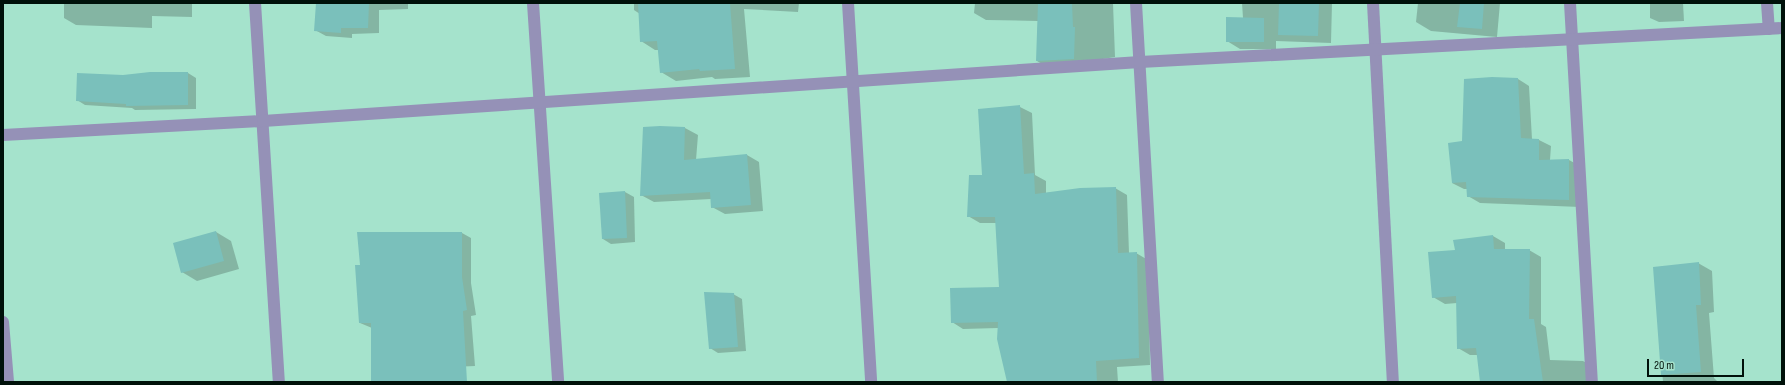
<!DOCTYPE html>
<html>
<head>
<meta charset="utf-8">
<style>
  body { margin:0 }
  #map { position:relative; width:1785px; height:385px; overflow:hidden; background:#a5e3cc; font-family:"Sofia Sans Condensed",sans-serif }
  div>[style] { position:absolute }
  .shadow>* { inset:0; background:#0003 }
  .building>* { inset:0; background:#7ac0bb }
  .minor>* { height:12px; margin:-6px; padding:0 6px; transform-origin:6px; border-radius:6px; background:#9591b7 }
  span { translate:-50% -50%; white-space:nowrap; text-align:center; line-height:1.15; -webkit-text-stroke:3px #a5e3cc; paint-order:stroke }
  .frame { position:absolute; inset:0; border:4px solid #00110a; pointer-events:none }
  .scale { position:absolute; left:1647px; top:359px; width:97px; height:18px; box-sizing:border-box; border:2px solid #00110a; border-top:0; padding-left:5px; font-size:12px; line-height:14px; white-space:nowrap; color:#00110a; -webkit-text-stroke:3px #a5e3cc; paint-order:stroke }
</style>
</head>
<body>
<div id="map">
  <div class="shadow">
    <i style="clip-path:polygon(64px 3px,192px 3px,192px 17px,152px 16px,152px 28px,76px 25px,64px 18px)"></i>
    <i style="clip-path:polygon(317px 3px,408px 3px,408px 9px,379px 10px,379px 33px,352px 34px,352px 38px,326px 36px,315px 30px)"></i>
    <i style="clip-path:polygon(634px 3px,799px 3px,798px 12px,744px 9px,750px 77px,715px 79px,712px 77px,676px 81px,661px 72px,659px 50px,655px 50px,641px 41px,640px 14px,634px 10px)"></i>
    <i style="clip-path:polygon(975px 3px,1113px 3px,1115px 57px,1049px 68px,1037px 61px,1038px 21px,986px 20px,974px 13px)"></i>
    <i style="clip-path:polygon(1242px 3px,1332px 3px,1331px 43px,1276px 41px,1276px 49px,1240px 49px,1227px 41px,1243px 18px)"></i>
    <i style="clip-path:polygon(1418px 3px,1500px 3px,1497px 37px,1431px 31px,1416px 22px)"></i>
    <i style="clip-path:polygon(1650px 3px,1683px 3px,1684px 21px,1659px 22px,1650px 18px)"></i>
    <i style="clip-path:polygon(150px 73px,188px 73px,196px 78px,196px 109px,135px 110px,132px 108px,85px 105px,77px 100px)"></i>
    <i style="clip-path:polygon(1518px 79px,1529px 86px,1532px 139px,1539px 140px,1551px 146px,1550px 160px,1569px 160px,1580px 166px,1580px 207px,1480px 203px,1468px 196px,1468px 189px,1464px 189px,1452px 183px,1463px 142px)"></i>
    <i style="clip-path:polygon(1020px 107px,1032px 113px,1035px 175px,1046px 181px,1046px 193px,1115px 188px,1127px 195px,1129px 253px,1136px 253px,1148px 260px,1150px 365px,1117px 367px,1118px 382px,1008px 382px,998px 328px,963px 329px,952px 322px,1000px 288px,996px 223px,980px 223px,968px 216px,983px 176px,979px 110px)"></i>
    <i style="clip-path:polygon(644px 128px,685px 128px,698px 135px,696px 160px,747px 155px,759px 162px,763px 211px,725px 214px,712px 207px,711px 199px,654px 202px,641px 195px)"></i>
    <i style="clip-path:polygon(625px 192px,634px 197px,635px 242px,611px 244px,603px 239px,600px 194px)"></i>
    <i style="clip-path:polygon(216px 232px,231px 241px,239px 269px,197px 281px,182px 272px)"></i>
    <i style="clip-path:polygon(462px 233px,471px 238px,471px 283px,476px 315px,471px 316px,475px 366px,429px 368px,429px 382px,372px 382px,372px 328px,360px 323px)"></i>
    <i style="clip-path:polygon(1493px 236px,1505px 243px,1505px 250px,1529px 250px,1541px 257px,1541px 324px,1546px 327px,1550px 360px,1583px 361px,1595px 368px,1595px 382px,1481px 382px,1478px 355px,1470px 355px,1458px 348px,1457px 303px,1445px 304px,1433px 297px,1456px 250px)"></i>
    <i style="clip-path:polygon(1698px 263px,1712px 271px,1714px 312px,1709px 313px,1714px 378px,1718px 382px,1663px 382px,1654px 268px)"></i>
    <i style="clip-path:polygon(733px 294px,742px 299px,746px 351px,718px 353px,710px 348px)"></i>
  </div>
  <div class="building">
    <i style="clip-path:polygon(316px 3px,369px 3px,368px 28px,341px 28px,341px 33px,314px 31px)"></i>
    <i style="clip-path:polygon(638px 3px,730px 3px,735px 69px,700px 71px,699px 69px,660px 73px,657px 41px,640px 42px)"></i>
    <i style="clip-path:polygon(1038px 3px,1072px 3px,1073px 27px,1075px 27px,1074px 59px,1036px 61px)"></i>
    <i style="clip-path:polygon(1279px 3px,1319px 3px,1318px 36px,1278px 35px)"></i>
    <i style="clip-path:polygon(1460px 3px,1484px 3px,1482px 29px,1457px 27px)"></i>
    <i style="clip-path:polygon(1226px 17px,1264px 18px,1264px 42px,1226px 42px)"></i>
    <i style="clip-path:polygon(150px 72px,188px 72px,188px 105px,126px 106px,126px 104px,76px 101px,77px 73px,123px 75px)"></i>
    <i style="clip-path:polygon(1492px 77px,1518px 78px,1521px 138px,1539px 139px,1539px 160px,1569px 159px,1569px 200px,1467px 197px,1466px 182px,1452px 183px,1448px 143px,1462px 141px,1464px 79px)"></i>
    <i style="clip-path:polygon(1020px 105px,1024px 174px,1034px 173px,1035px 194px,1080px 188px,1116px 187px,1118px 253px,1137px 252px,1139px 358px,1096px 361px,1097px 382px,1007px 382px,997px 339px,998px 322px,951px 323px,950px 288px,999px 287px,995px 217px,967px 217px,969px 175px,982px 175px,978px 109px)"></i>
    <i style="clip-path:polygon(660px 126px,685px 127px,684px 160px,747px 154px,751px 205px,711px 208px,710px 192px,640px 196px,643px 127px)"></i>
    <i style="clip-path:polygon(625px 191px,627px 238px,602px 239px,599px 193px)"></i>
    <i style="clip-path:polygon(216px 231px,224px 261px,181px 273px,173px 243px)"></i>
    <i style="clip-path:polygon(357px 232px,462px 232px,462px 277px,467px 310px,463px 311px,467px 382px,371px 382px,371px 323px,359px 323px,355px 265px,360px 265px)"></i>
    <i style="clip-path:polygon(1493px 235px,1494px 249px,1530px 249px,1529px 319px,1534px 319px,1543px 382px,1480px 382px,1476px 348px,1457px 349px,1456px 296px,1432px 298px,1428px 252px,1455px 250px,1453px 240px)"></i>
    <i style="clip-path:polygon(1699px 262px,1701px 305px,1696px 305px,1701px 372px,1661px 375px,1653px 267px)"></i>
    <i style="clip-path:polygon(704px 292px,734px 293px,738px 347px,709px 349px)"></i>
  </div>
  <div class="minor">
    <i style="left:255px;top:3px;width:380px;rotate:86.4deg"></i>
    <i style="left:533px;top:3px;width:380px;rotate:86.2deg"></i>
    <i style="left:848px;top:3px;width:380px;rotate:86.5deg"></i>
    <i style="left:1136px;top:3px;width:380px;rotate:86.7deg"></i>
    <i style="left:1373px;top:3px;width:380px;rotate:87deg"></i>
    <i style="left:1570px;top:3px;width:380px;rotate:86.7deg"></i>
    <i style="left:1767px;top:3px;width:26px;rotate:86deg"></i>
    <i style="left:3px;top:135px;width:260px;rotate:-3.1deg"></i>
    <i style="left:263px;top:121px;width:879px;rotate:-3.85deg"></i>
    <i style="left:1140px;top:62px;width:643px;rotate:-3.03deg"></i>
    <i style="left:3px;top:322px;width:60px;rotate:85.2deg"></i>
  </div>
  <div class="frame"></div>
  <div class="scale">20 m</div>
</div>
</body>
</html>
